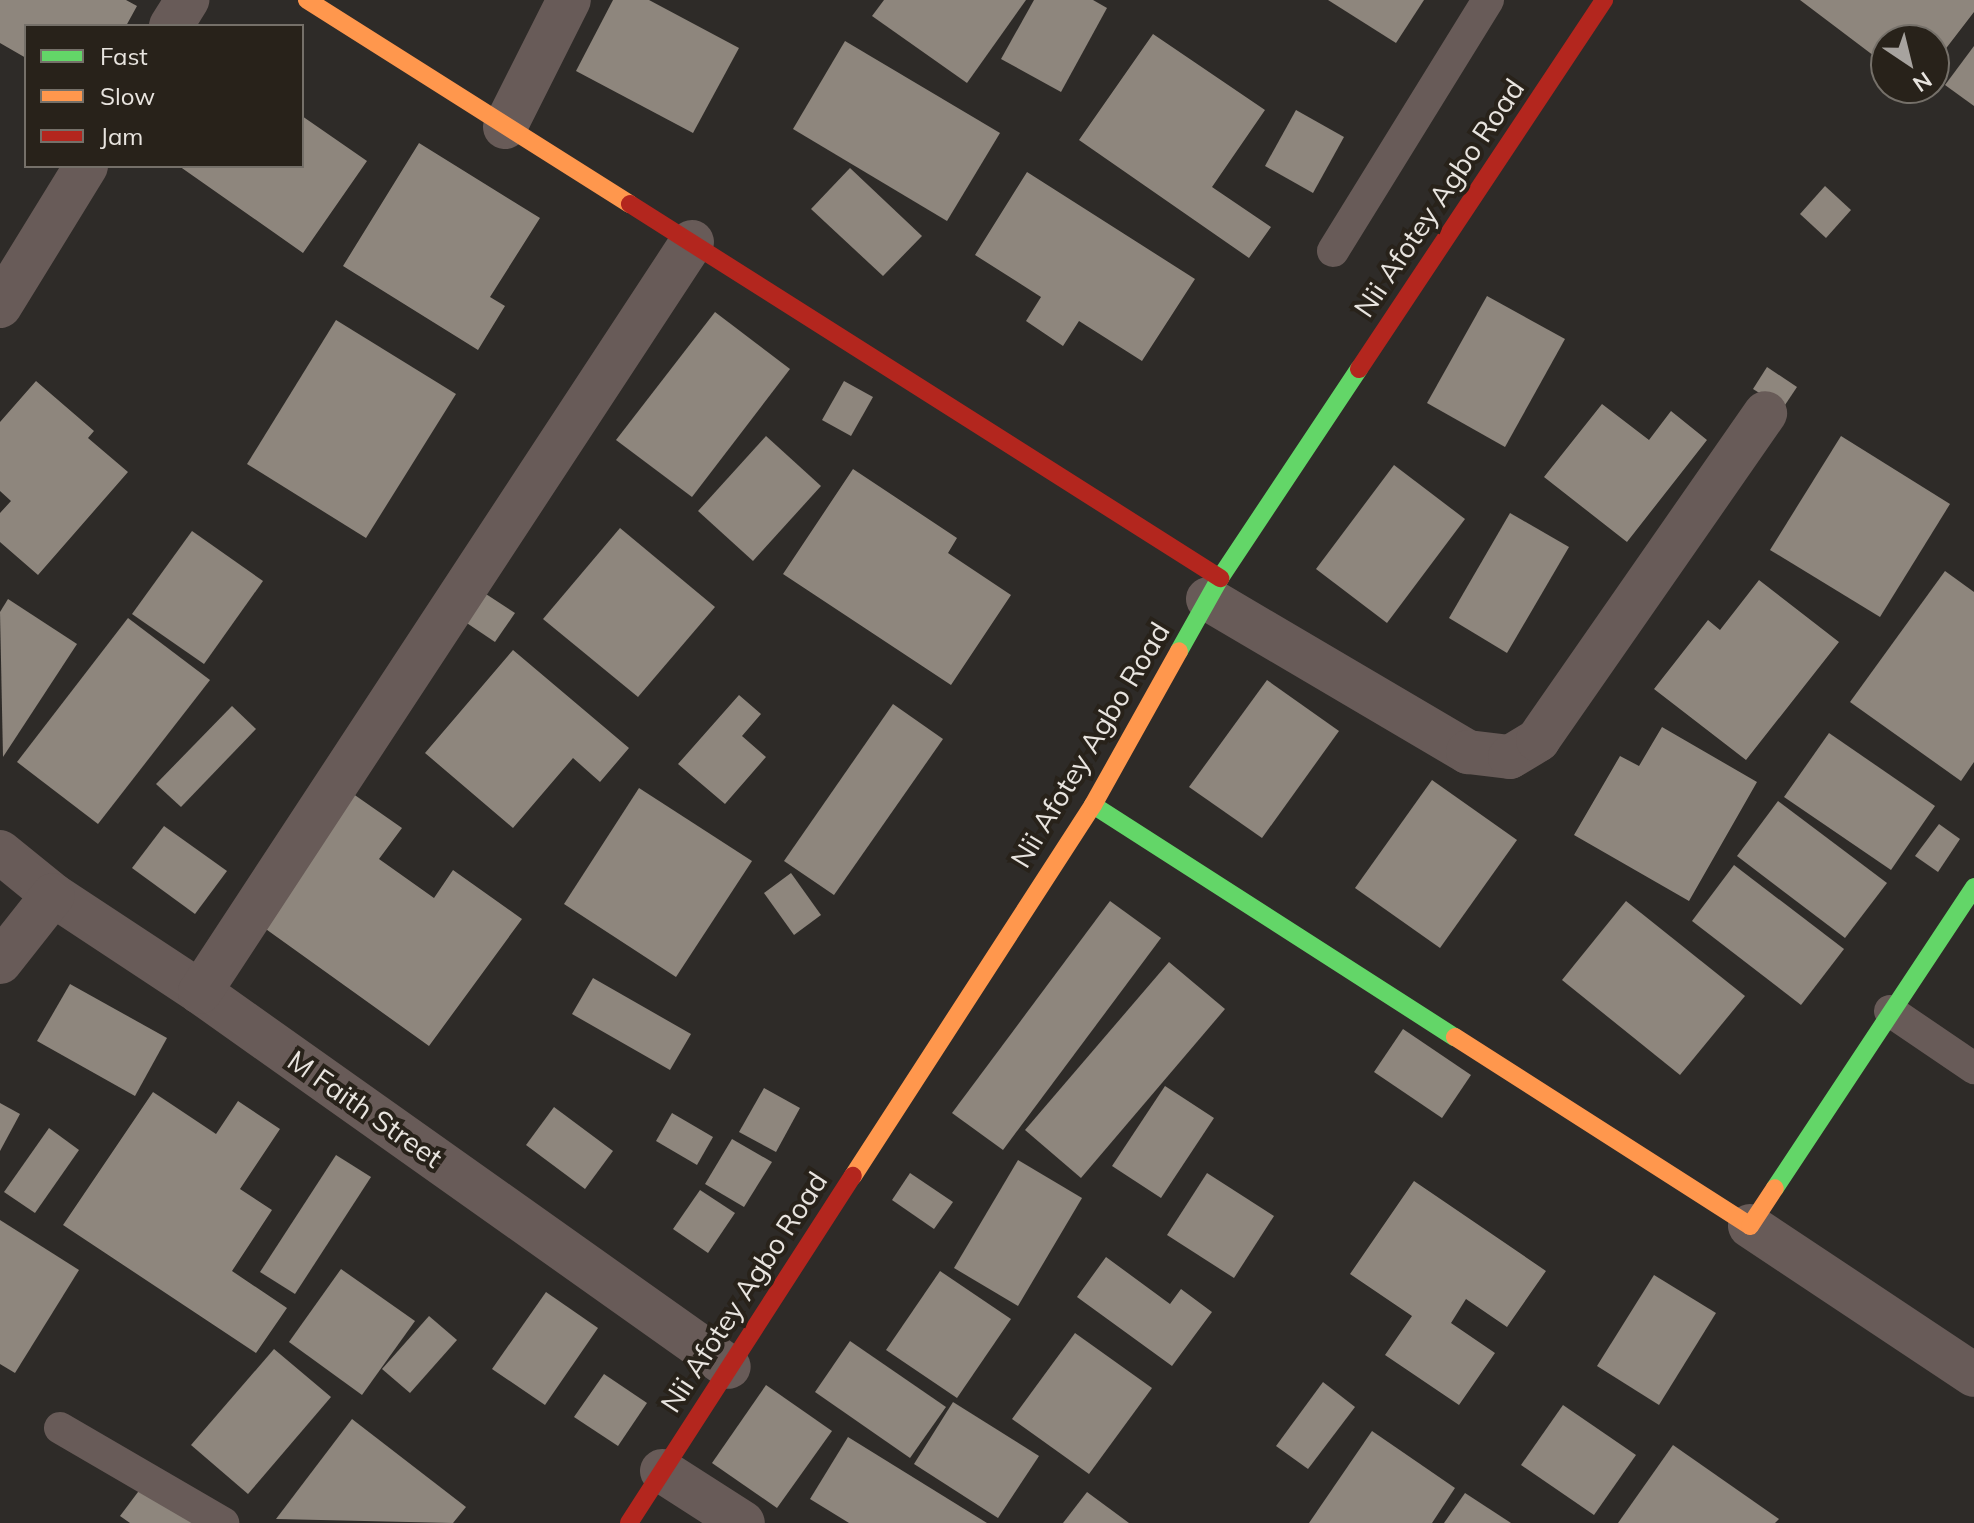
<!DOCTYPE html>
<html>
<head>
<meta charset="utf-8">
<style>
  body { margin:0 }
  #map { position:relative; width:1974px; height:1523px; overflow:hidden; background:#2e2b28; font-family:Mulish,sans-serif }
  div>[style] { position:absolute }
  .building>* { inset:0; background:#8e867d }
  .lane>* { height:32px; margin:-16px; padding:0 16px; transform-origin:16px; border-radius:16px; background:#685b58 }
  .street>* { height:44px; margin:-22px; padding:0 22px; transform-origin:22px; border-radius:22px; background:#685b58 }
  .fast>* { height:18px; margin:-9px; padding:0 9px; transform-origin:9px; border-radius:9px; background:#63d668 }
  .slow>* { height:18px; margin:-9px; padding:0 9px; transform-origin:9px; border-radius:9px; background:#ff974d }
  .jam>* { height:18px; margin:-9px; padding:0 9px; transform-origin:9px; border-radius:9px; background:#b3261e }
  span { translate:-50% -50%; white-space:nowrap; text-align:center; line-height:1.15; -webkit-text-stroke:8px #28221a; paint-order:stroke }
  .street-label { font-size:28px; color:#e8e4df }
  .legend { position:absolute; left:24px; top:24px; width:280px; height:144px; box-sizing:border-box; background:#28221a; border:2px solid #757069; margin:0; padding:10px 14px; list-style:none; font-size:24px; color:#e8e4df }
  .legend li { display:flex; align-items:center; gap:16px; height:40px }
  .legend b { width:40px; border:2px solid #757069 }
  .north { position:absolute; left:1870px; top:24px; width:80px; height:80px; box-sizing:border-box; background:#28221a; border:2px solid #757069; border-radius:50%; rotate:145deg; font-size:22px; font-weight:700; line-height:32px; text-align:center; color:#e8e4df }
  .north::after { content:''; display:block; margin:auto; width:28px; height:36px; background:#a7a39f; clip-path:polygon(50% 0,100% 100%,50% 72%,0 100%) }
</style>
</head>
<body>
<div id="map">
  <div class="building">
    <i style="clip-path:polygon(0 0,126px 0,137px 6px,126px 26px,26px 26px,26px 58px,0 43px)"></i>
    <i style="clip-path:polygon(613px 0,649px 0,739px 48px,693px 133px,576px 71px)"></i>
    <i style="clip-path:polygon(884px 0,1026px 0,967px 83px,872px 16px)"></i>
    <i style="clip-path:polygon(1034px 0,1093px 0,1107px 8px,1061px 92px,1001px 59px)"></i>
    <i style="clip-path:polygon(1328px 0,1424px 0,1396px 43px)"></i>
    <i style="clip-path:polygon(1800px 0,1974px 0,1974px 12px,1934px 64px,1934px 40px,1886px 40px,1886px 65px)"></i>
    <i style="clip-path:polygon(1153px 34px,1265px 110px,1212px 187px,1271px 227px,1249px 258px,1079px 140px)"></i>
    <i style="clip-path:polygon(845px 41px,1000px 133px,947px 221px,793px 129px)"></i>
    <i style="clip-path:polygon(1974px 46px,1974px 106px,1945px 85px)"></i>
    <i style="clip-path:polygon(1296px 110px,1344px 137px,1313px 193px,1265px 166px)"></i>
    <i style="clip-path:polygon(302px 116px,367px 161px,303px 253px,179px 166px,302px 166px)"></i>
    <i style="clip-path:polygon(419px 143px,540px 218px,490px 297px,505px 306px,478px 350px,343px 266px)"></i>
    <i style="clip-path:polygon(850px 168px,922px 236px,883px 276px,811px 209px)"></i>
    <i style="clip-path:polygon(1027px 172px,1195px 279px,1142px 361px,1079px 321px,1063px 346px,1026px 321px,1041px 297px,975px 255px)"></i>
    <i style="clip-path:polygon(1825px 186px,1851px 210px,1826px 238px,1800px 214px)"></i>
    <i style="clip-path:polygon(1487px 296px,1565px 339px,1505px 447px,1427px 403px)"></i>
    <i style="clip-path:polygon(715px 312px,790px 369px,692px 497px,616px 440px)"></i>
    <i style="clip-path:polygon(336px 320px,456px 394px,366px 538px,247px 464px)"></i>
    <i style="clip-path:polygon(1767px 367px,1797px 387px,1783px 408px,1753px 389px)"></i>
    <i style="clip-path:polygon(36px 381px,94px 431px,88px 438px,128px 472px,38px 575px,0 542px,0 513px,11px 501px,0 491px,0 422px)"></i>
    <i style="clip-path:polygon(844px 381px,873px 397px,851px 436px,822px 420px)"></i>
    <i style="clip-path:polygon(1602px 404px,1649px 440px,1671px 411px,1707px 440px,1627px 542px,1544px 477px)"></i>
    <i style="clip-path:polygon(766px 436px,821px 486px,753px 561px,698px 511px)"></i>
    <i style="clip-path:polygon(1841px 436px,1950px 504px,1880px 617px,1770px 550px)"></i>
    <i style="clip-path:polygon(1394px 465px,1465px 519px,1387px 623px,1316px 569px)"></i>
    <i style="clip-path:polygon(853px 469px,957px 538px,948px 553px,1011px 595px,951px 685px,783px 574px)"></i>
    <i style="clip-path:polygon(1510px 513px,1569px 547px,1507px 653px,1449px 618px)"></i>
    <i style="clip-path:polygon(620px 528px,715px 607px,638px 697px,543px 619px)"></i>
    <i style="clip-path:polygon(192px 531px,263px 581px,204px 664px,132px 614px)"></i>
    <i style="clip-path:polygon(1945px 571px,1974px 592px,1974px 762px,1961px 781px,1850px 702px)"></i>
    <i style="clip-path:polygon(463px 579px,515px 613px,495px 642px,443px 607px)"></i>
    <i style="clip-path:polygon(1759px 580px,1839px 642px,1746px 760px,1654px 689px,1708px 620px,1720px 630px)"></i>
    <i style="clip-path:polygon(8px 599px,77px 644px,3px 757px,0 612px)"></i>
    <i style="clip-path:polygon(128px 618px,210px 680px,98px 824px,17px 762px)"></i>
    <i style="clip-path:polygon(513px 650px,629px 748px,600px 782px,573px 758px,513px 828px,425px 753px)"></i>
    <i style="clip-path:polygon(1267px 680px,1339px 731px,1262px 838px,1189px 787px)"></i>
    <i style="clip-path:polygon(739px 695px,761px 714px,742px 736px,766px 757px,725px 804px,678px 764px)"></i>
    <i style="clip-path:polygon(893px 704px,943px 739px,834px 895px,784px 861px)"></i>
    <i style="clip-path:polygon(232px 706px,256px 729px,181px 807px,156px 784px)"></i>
    <i style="clip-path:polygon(1662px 727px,1757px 782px,1689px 901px,1574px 835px,1620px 756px,1639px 766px)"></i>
    <i style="clip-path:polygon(1829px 733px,1935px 806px,1891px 870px,1784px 797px)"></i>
    <i style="clip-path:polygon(1432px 780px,1517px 840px,1440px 948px,1355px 888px)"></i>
    <i style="clip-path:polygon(639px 788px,752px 861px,676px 977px,564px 904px)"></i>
    <i style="clip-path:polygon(349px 791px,402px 828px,379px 859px,434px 898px,453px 870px,522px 919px,429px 1046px,256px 922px)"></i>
    <i style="clip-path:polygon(1778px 801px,1887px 883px,1845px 938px,1737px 856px)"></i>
    <i style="clip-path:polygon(1939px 824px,1960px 839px,1938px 872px,1915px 856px)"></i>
    <i style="clip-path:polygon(164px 826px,227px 871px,195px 914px,132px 868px)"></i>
    <i style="clip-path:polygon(1734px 865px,1844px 949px,1801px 1005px,1692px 921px)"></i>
    <i style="clip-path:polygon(791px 873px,821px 915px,794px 935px,764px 893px)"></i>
    <i style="clip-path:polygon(1110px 901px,1161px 938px,1003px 1150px,952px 1113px)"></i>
    <i style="clip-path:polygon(1626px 901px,1745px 996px,1680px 1075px,1562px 980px)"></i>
    <i style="clip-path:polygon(1169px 962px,1225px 1009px,1081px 1178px,1025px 1130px)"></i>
    <i style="clip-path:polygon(593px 978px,691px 1034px,670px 1070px,572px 1014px)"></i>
    <i style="clip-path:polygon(70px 984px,167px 1038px,135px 1096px,37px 1041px)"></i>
    <i style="clip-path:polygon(1403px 1029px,1471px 1075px,1442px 1118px,1374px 1072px)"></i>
    <i style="clip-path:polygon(1165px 1086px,1214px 1118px,1161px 1198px,1112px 1166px)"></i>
    <i style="clip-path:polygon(764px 1088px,800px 1108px,776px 1152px,739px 1132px)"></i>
    <i style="clip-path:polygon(153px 1092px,216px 1134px,238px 1101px,280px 1129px,240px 1189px,272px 1210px,232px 1271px,287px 1308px,256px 1353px,63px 1225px)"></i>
    <i style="clip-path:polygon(0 1103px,20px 1114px,0 1151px)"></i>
    <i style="clip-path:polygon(554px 1107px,613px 1151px,585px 1189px,526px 1145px)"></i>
    <i style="clip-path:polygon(672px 1113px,713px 1137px,697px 1165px,656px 1141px)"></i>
    <i style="clip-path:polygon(49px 1128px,79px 1150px,35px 1213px,4px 1192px)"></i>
    <i style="clip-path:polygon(732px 1139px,772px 1162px,744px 1207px,705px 1184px)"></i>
    <i style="clip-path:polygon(336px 1155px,371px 1177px,295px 1294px,260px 1272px)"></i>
    <i style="clip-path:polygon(1018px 1160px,1082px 1198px,1018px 1306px,954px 1268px)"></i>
    <i style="clip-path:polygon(910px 1173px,953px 1202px,934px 1229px,892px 1200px)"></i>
    <i style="clip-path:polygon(1207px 1173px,1274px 1216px,1234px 1278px,1167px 1235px)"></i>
    <i style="clip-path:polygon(1414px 1181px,1546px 1271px,1507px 1327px,1466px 1299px,1451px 1323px,1495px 1353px,1459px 1405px,1385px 1355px,1412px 1316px,1350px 1274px)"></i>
    <i style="clip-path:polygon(700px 1190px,735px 1213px,708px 1253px,673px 1229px)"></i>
    <i style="clip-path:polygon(0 1220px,79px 1270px,15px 1373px,0 1364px)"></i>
    <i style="clip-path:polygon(1106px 1257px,1170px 1304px,1181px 1289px,1212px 1312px,1172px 1366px,1077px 1297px)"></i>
    <i style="clip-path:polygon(341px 1269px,415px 1321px,362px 1395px,289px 1342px)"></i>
    <i style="clip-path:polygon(940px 1271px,1011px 1319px,957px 1398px,886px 1350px)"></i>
    <i style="clip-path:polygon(1654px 1275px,1716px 1313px,1659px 1405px,1597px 1366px)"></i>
    <i style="clip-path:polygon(546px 1292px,598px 1328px,545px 1405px,492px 1369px)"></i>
    <i style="clip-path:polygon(429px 1316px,457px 1340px,410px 1393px,382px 1369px)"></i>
    <i style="clip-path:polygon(1075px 1333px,1152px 1388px,1089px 1474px,1012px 1419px)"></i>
    <i style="clip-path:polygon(850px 1341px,946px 1407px,910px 1458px,815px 1392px)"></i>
    <i style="clip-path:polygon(274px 1349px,331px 1397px,248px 1494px,191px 1445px)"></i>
    <i style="clip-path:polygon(604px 1374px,647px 1403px,618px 1446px,574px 1417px)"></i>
    <i style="clip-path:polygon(1323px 1382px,1355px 1407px,1308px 1469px,1276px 1446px)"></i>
    <i style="clip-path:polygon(766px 1385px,832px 1431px,777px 1508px,712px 1463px)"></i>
    <i style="clip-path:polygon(953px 1402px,1039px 1456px,998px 1518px,914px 1464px)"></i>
    <i style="clip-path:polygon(1563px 1405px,1636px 1455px,1594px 1515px,1521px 1465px)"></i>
    <i style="clip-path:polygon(352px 1419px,466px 1507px,453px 1523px,276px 1519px)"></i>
    <i style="clip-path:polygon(1372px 1431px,1455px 1488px,1432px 1523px,1309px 1523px)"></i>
    <i style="clip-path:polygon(848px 1437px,987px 1523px,849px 1523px,810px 1499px)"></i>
    <i style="clip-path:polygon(1673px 1445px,1779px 1519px,1775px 1523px,1618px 1523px)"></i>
    <i style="clip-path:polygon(144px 1484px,195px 1523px,130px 1523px,120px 1516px)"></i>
    <i style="clip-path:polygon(1087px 1492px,1129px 1523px,1063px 1523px)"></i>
    <i style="clip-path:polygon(1465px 1493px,1511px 1523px,1444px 1523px)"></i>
  </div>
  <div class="lane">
    <i style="left:1333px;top:251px;width:295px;rotate:-58.3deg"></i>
    <i style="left:1890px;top:1011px;width:102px;rotate:34.2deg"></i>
    <i style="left:60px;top:1428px;width:189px;rotate:30.2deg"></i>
  </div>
  <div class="street">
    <i style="left:171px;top:26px;width:31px;rotate:-58deg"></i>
    <i style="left:505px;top:127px;width:142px;rotate:-63.3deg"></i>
    <i style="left:0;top:306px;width:164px;rotate:-58.4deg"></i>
    <i style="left:1208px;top:599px;width:302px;rotate:30.5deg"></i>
    <i style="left:1468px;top:752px;width:42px;rotate:6.8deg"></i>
    <i style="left:1510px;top:757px;width:33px;rotate:-31deg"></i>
    <i style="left:1538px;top:740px;width:398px;rotate:-55.2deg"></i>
    <i style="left:0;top:852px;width:68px;rotate:39.1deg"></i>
    <i style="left:53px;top:895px;width:176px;rotate:33.4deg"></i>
    <i style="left:200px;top:992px;width:648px;rotate:35.33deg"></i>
    <i style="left:0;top:962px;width:85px;rotate:-51.7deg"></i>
    <i style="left:200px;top:992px;width:897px;rotate:-56.74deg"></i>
    <i style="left:1750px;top:1226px;width:269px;rotate:33.6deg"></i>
    <i style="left:662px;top:1471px;width:96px;rotate:32.7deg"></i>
  </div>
  <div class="fast">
    <i style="left:1179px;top:651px;width:84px;rotate:-60.7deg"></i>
    <i style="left:1220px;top:578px;width:251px;rotate:-56.4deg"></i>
    <i style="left:1093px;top:805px;width:430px;rotate:32.7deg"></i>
    <i style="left:1775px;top:1188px;width:361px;rotate:-56.5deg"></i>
  </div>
  <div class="slow">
    <i style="left:307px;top:0;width:382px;rotate:32.3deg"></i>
    <i style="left:1455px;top:1037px;width:350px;rotate:32.6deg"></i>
    <i style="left:1750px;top:1226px;width:45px;rotate:-56.7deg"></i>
    <i style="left:853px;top:1176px;width:442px;rotate:-57.1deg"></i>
    <i style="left:1093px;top:805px;width:176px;rotate:-60.8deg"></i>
  </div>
  <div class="jam">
    <i style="left:630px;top:204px;width:699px;rotate:32.37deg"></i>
    <i style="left:1359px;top:369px;width:443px;rotate:-56.4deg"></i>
    <i style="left:629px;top:1523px;width:413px;rotate:-57.2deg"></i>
  </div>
  <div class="street-label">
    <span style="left:1439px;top:198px;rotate:-56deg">Nii Afotey Agbo Road</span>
    <span style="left:1090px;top:745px;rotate:-59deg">Nii Afotey Agbo Road</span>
    <span style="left:365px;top:1109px;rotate:35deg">M Faith Street</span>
    <span style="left:744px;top:1292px;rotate:-57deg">Nii Afotey Agbo Road</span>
  </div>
  <ul class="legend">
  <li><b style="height:10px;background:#63d668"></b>Fast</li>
  <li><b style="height:10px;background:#ff974d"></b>Slow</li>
  <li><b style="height:10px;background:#b3261e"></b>Jam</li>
  </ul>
  <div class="north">N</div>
</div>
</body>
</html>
